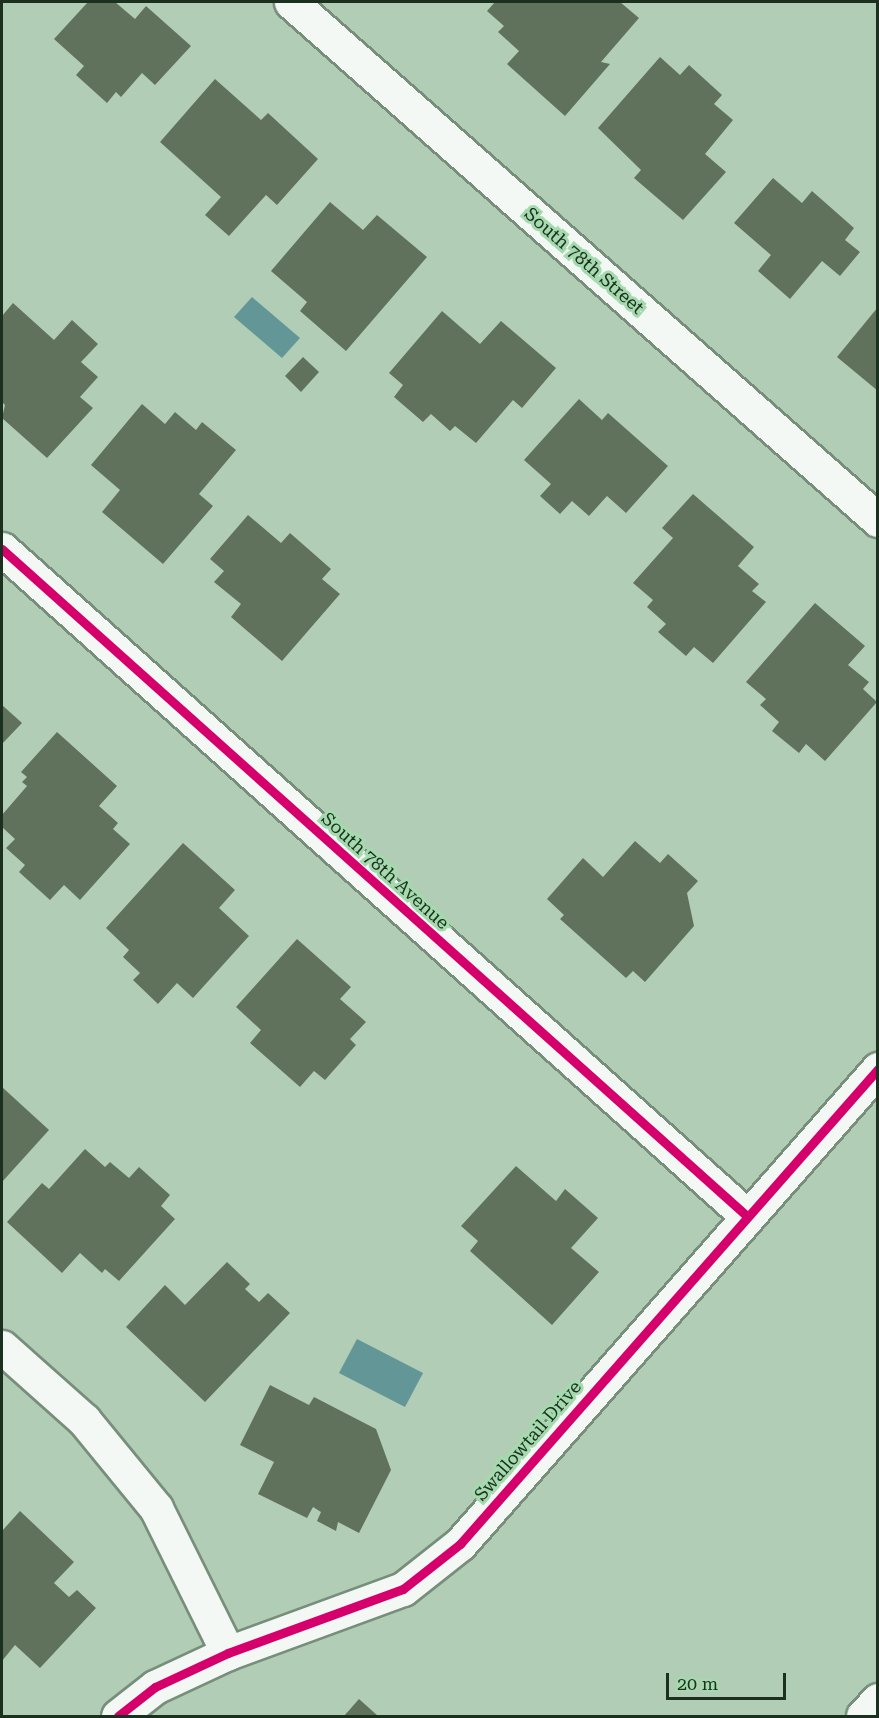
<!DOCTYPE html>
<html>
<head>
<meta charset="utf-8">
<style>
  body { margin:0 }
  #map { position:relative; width:879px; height:1718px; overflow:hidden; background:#b1cdb5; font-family:"Roboto Serif",serif }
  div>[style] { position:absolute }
  .water>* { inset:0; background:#629697 }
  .building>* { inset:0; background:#61725c }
  .roads { filter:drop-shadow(2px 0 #778e7b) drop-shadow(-2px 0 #778e7b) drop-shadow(0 2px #778e7b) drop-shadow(0 -2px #778e7b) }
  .minor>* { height:33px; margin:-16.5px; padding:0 16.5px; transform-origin:16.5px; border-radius:16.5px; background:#f3f8f4 }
  .cycleway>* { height:9px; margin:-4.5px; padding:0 4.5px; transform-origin:4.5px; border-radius:4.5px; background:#d6006c }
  span { translate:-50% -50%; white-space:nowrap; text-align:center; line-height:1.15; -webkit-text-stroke:6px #a4daad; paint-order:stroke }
  .street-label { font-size:18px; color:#1b301f }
  .frame { position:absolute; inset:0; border:3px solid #1b301f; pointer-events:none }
  .scale { position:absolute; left:666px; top:1673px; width:120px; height:27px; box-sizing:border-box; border:3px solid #1b301f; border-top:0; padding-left:8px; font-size:18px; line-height:21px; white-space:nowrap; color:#1b301f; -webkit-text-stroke:4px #a4daad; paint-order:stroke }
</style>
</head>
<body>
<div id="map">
  <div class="water">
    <i style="clip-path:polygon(252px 297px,300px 338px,282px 358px,234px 317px)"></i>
    <i style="clip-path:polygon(357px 1339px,423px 1373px,405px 1407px,339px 1373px)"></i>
  </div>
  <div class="building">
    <i style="clip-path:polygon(88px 2px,115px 2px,135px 19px,146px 6px,191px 46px,155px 85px,142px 73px,121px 97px,116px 92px,107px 103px,76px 75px,84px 66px,54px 39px)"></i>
    <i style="clip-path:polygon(495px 2px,620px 2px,639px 18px,601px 62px,610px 64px,565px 116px,507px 64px,519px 51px,498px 32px,504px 26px,487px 11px)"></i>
    <i style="clip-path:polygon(660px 57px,680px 75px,689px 65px,722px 95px,714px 104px,733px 120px,705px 154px,726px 172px,683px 220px,634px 178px,641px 170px,598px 128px)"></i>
    <i style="clip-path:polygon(215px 79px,261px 120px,268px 113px,318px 159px,277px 205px,266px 195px,229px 236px,205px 215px,221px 197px,160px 142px)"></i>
    <i style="clip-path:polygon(773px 178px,802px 203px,812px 191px,854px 228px,845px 240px,860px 252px,840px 276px,822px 261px,790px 299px,758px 271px,771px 255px,734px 223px)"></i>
    <i style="clip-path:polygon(330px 202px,363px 230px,377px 215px,427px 257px,346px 351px,300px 311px,307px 302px,271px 271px)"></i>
    <i style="clip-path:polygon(13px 303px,54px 340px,72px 320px,98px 344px,81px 362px,98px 377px,80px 397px,93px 408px,47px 458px,2px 418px,5px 405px,2px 402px,2px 316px)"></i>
    <i style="clip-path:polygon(878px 307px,878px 391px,837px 357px)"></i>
    <i style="clip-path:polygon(442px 311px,480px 344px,501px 321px,556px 368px,522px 408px,513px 400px,476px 443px,455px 426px,450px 431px,431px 414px,423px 422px,394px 397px,403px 385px,389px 373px)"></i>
    <i style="clip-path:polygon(303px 357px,319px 372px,301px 392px,285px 376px)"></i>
    <i style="clip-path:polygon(579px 399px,602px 420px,608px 413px,668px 466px,626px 513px,607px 496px,589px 516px,572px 501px,560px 514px,540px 496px,551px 484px,524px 460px)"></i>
    <i style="clip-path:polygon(142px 404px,165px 424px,175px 412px,196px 430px,202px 422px,236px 450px,199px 494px,213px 506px,163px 564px,102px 512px,120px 490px,91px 465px)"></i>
    <i style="clip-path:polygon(693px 494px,754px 547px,738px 566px,759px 584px,752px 591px,766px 602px,713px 663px,694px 647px,686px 656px,658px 632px,666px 624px,647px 607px,653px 600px,633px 583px,673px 538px,662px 528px)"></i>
    <i style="clip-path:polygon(248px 515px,281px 543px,290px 533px,331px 569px,322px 579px,340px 594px,282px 661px,231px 617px,241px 604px,214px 582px,224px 571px,210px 559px)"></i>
    <i style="clip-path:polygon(815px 603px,865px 646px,848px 665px,869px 682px,863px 689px,877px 702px,825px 761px,806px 744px,799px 753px,772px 731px,779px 722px,760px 705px,766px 699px,746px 682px)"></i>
    <i style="clip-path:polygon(2px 705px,22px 723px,2px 744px)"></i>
    <i style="clip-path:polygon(57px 732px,117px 786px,99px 806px,118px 823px,113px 829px,130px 844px,80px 900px,64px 885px,50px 900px,19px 872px,25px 865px,6px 848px,15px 839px,2px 827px,2px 815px,27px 786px,22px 782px,27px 777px,21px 772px)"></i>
    <i style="clip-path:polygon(635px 841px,660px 863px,668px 854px,698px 881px,687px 893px,694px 926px,645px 982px,633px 971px,626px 978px,560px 919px,564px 915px,547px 899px,583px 858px,603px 877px)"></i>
    <i style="clip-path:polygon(183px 843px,235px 890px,219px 908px,249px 936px,193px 998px,177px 983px,158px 1004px,133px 980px,140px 973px,123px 957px,129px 950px,106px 928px)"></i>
    <i style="clip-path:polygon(297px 939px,351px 987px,340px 999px,366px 1022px,350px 1039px,356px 1045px,325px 1080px,314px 1071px,300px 1087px,250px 1043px,261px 1030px,236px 1007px)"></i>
    <i style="clip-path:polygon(2px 1087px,49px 1130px,2px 1182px)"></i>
    <i style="clip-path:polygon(85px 1149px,105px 1167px,110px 1162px,129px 1178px,139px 1167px,170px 1195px,161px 1206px,175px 1219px,119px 1281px,105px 1269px,102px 1273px,80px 1253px,62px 1273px,7px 1222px,42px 1183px,49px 1189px)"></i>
    <i style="clip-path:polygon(516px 1166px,556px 1201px,565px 1189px,598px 1218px,571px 1248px,599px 1272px,552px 1325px,470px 1251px,478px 1241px,461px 1226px)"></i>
    <i style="clip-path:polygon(227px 1262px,250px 1284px,245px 1289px,259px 1302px,268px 1293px,290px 1313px,205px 1402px,126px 1327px,165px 1285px,185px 1305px)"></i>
    <i style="clip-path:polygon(270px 1385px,309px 1405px,314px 1397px,376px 1429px,391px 1470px,359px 1533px,338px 1522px,336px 1531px,317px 1521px,321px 1512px,313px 1507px,307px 1518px,258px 1494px,274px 1462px,240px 1445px)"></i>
    <i style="clip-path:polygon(20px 1511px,74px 1562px,54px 1583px,69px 1597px,77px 1590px,96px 1608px,40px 1668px,15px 1645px,2px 1661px,2px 1531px)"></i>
    <i style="clip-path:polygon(359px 1699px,378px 1716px,344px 1716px)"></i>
  </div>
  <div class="roads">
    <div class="minor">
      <i style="left:291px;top:2px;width:783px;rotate:41.43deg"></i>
      <i style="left:2px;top:549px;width:1000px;rotate:41.84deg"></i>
      <i style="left:2px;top:1347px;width:110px;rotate:41.7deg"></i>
      <i style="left:84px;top:1420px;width:114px;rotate:50.7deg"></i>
      <i style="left:156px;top:1508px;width:162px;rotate:63.6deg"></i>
      <i style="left:118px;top:1716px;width:47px;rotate:-38.1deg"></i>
      <i style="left:155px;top:1687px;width:81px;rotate:-25deg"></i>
      <i style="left:228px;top:1653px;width:186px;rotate:-20.1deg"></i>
      <i style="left:403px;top:1589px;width:73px;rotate:-38.3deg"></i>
      <i style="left:460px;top:1544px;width:633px;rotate:-48.65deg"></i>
      <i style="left:863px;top:1716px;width:22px;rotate:-47deg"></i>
    </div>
  </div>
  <div class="cycleway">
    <i style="left:2px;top:549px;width:1000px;rotate:41.84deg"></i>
    <i style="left:118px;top:1716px;width:47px;rotate:-38.1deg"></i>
    <i style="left:155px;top:1687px;width:81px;rotate:-25deg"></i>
    <i style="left:228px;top:1653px;width:186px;rotate:-20.1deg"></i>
    <i style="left:403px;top:1589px;width:73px;rotate:-38.3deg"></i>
    <i style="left:460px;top:1544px;width:633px;rotate:-48.65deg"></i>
  </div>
  <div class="street-label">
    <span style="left:584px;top:261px;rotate:41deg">South 78th Street</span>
    <span style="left:385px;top:871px;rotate:42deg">South 78th Avenue</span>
    <span style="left:528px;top:1441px;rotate:-49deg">Swallowtail Drive</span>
  </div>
  <div class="frame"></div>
  <div class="scale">20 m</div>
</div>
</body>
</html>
